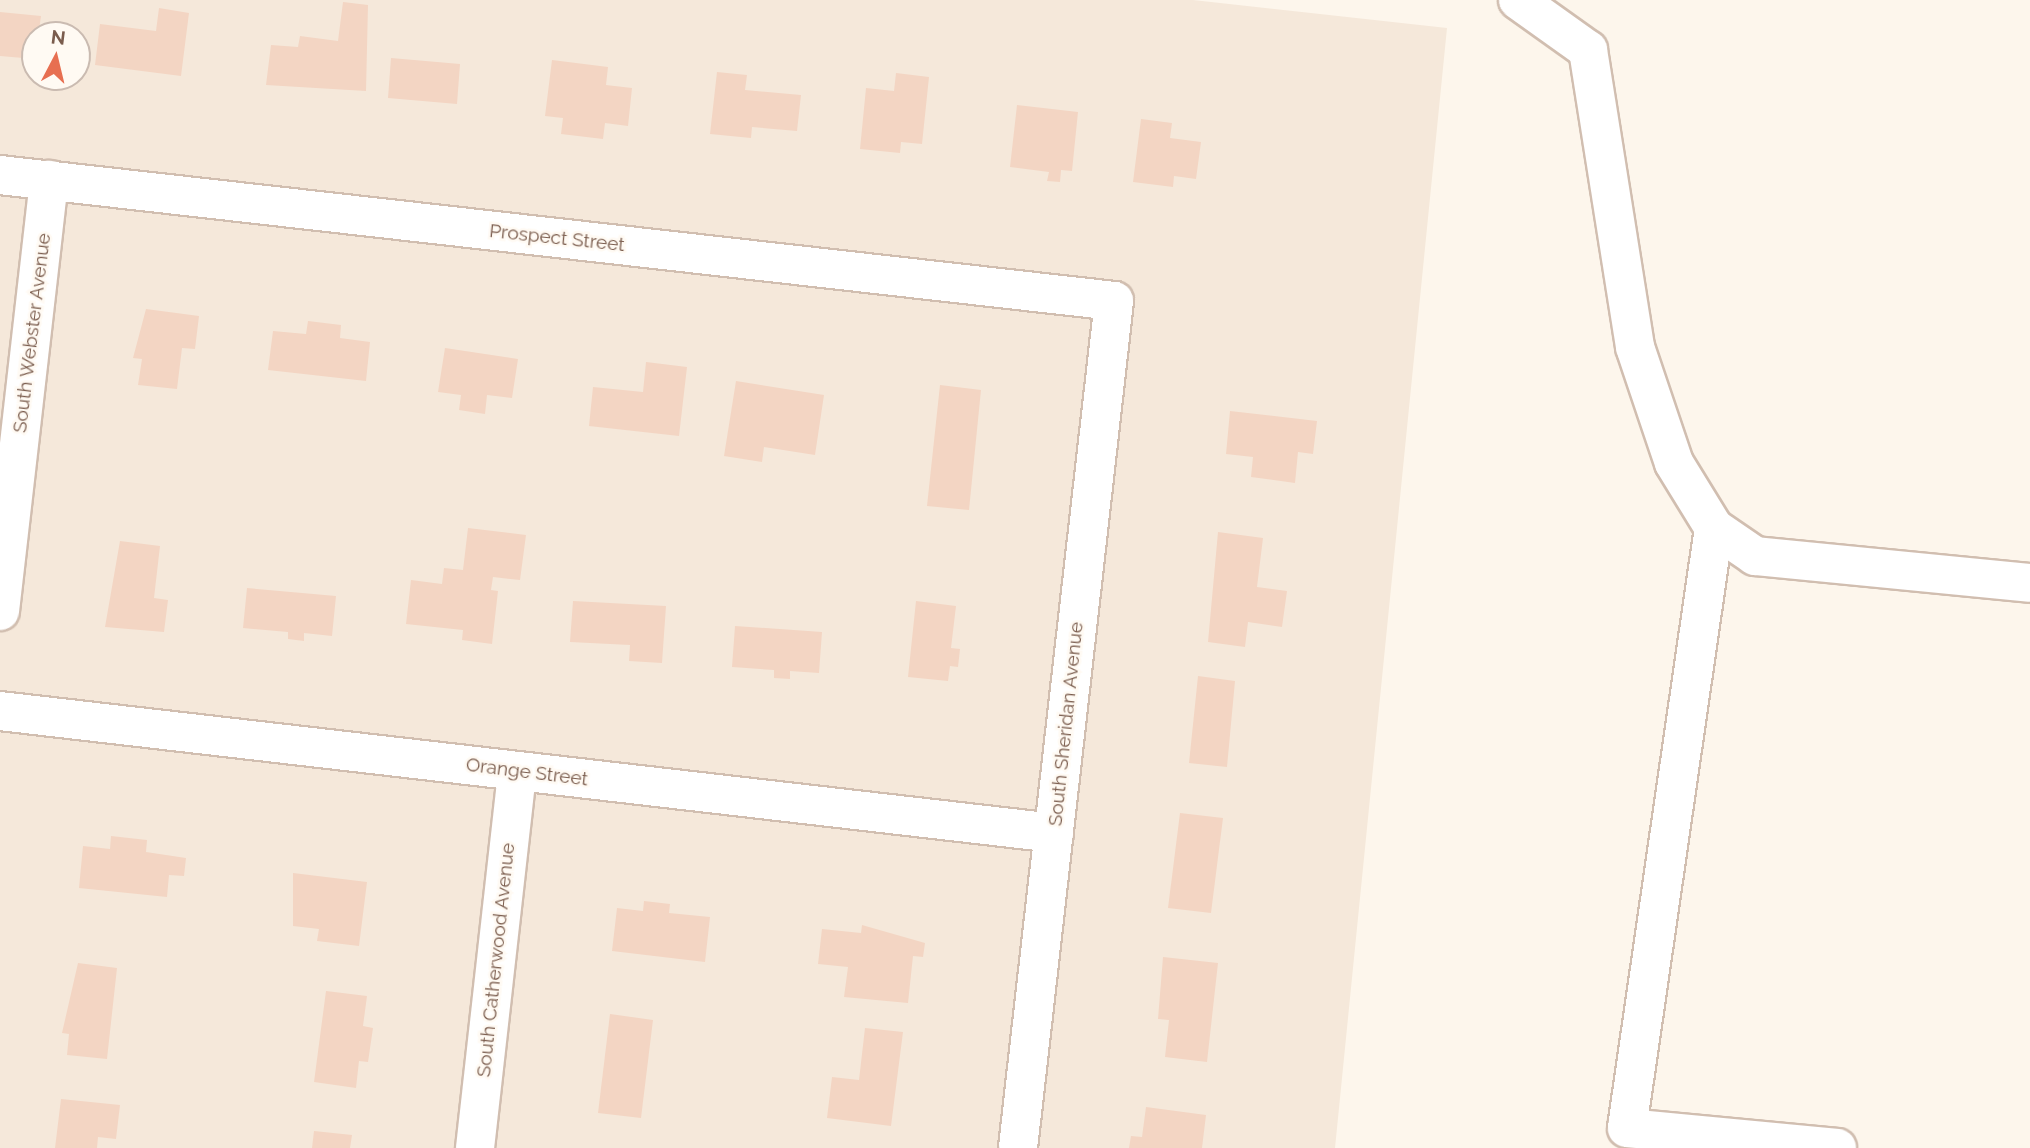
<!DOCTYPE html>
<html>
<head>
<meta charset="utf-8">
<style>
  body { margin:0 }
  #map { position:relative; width:2030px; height:1148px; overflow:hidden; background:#fdf6ec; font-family:Raleway,sans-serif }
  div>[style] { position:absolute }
  .residential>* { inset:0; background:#f5e8da }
  .building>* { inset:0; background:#f3d5c3 }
  .roads { filter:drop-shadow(2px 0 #d1beb0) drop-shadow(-2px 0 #d1beb0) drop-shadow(0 2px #d1beb0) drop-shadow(0 -2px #d1beb0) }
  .minor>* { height:38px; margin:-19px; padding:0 19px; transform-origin:19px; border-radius:19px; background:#fff }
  span { translate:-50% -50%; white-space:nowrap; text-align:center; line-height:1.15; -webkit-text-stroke:5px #fffaf3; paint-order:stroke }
  .street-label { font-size:19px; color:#7a5c4d }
  .north { position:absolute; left:21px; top:21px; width:70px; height:70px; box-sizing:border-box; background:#fffaf3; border:2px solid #cabbb1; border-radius:50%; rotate:7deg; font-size:19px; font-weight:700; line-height:28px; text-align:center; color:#7a5c4d }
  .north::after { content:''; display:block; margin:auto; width:24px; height:32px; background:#e76f51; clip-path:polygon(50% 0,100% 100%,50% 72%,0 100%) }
</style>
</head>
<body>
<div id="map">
  <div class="residential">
    <i style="clip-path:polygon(evenodd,0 0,1193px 0,1447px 28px,1335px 1148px,0 1148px,0 0,35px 35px,77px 35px,77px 77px,35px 77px,35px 35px)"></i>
  </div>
  <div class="building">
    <i style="clip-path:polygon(343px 2px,368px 5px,366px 91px,266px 85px,271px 45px,298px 47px,300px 36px,338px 41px)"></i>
    <i style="clip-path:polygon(159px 8px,189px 13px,181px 76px,95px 65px,100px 24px,156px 31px)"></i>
    <i style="clip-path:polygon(0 12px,41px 16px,35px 59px,0 56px)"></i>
    <i style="clip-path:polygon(391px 58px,460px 64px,457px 104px,388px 98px)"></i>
    <i style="clip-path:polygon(552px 60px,608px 67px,606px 85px,632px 88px,628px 126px,605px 123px,603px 139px,561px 134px,563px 118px,545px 116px)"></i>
    <i style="clip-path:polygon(717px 72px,747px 75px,745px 90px,801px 95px,797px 131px,752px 127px,751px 138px,710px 134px)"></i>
    <i style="clip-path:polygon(896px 73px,929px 77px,922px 144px,901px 142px,900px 153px,860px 149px,866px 88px,894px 91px)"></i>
    <i style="clip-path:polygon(1017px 105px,1078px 112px,1072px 171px,1061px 170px,1060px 182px,1047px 181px,1049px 172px,1010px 167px)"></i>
    <i style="clip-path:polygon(1141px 119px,1172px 123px,1170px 138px,1201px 142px,1196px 179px,1174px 176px,1173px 187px,1133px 182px)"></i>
    <i style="clip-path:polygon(146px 309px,199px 316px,195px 349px,182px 348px,177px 389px,138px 385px,142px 359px,133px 358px)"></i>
    <i style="clip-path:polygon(308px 321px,341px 325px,340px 338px,370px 342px,366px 381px,268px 370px,273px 331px,306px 334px)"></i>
    <i style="clip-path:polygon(445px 348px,518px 359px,512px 398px,487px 395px,485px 414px,459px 410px,461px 395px,438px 392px)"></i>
    <i style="clip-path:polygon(646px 362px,687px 367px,679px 436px,589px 426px,593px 387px,643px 392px)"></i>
    <i style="clip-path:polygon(736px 381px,824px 395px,815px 455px,764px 447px,762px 462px,724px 456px)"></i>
    <i style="clip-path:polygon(940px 385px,981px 390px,969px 510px,927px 506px)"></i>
    <i style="clip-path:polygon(1230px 411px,1317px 421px,1313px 454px,1298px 452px,1295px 483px,1251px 477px,1253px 457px,1226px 454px)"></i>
    <i style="clip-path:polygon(468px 528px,526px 535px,520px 580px,493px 577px,491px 590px,498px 591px,492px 644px,462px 640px,463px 630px,406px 624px,411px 580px,442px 584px,444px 568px,463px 570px)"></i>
    <i style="clip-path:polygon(1218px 532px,1263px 538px,1257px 587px,1287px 591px,1282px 627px,1248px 622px,1245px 647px,1208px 642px)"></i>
    <i style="clip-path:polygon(120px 541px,160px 546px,154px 598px,168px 600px,164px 632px,105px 627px)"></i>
    <i style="clip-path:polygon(247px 588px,336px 596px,332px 636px,304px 633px,304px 641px,288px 639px,288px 632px,243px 628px)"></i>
    <i style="clip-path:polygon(573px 601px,666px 606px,662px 663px,629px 661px,630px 645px,570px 642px)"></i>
    <i style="clip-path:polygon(916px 601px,956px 606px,951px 648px,960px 649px,958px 667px,950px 666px,948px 681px,908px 677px)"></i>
    <i style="clip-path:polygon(735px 626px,822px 632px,819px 673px,790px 671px,790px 679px,774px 678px,774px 670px,732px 667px)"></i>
    <i style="clip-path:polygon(1198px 676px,1235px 681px,1227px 767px,1189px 763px)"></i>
    <i style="clip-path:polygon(1180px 813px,1223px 818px,1211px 913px,1168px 908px)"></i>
    <i style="clip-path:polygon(111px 836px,147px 840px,146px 852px,186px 858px,184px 876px,169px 875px,167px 897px,79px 888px,83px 846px,110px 849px)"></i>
    <i style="clip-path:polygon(293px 873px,367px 882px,359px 946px,317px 941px,319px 929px,293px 926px)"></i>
    <i style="clip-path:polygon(644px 901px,670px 904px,669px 913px,710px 917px,705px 962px,612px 951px,617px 908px,643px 911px)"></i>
    <i style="clip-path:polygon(862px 925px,925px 943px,923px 957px,913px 956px,908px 1003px,844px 997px,848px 967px,818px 964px,822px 929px,861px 933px)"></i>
    <i style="clip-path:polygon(1163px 957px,1218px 963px,1207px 1062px,1165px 1057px,1169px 1020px,1158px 1019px)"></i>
    <i style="clip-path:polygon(78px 963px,117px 968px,107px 1059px,67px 1055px,69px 1034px,62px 1033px)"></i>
    <i style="clip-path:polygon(326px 991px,367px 996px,363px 1026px,373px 1028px,368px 1062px,359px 1061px,356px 1088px,314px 1082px)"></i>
    <i style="clip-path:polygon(610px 1014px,653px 1020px,641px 1118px,598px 1113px)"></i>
    <i style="clip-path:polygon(865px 1028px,903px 1032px,891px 1126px,827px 1118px,832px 1077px,859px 1080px)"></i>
    <i style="clip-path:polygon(61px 1099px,120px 1105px,116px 1139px,98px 1137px,97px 1148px,55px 1148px)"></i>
    <i style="clip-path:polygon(1146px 1107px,1206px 1115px,1202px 1148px,1129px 1148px,1131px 1136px,1142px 1137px)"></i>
    <i style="clip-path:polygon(314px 1131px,352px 1135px,350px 1148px,312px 1148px)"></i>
  </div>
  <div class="roads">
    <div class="minor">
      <i style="left:1518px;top:0;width:86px;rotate:35.5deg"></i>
      <i style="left:1588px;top:50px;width:301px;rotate:81deg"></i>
      <i style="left:1635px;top:347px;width:122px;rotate:71.4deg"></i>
      <i style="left:1674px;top:463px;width:76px;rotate:58.4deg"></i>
      <i style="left:1714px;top:528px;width:50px;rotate:34.3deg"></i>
      <i style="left:1755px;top:556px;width:276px;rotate:5.6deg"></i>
      <i style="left:0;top:175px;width:1121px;rotate:6.45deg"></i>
      <i style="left:1114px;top:301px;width:852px;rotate:96.47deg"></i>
      <i style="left:1714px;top:528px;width:606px;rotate:98.25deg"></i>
      <i style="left:1627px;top:1128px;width:211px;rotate:5.4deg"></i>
      <i style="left:0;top:611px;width:434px;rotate:-83.5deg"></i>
      <i style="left:0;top:711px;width:1061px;rotate:6.6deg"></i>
      <i style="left:475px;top:1148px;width:379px;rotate:-83.6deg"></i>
    </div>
  </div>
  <div class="street-label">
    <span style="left:557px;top:238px;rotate:6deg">Prospect Street</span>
    <span style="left:32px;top:333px;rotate:-83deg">South Webster Avenue</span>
    <span style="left:1066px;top:724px;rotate:-84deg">South Sheridan Avenue</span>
    <span style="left:527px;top:772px;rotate:7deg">Orange Street</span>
    <span style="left:496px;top:960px;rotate:-84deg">South Catherwood Avenue</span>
  </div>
  <div class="north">N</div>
</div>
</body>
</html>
